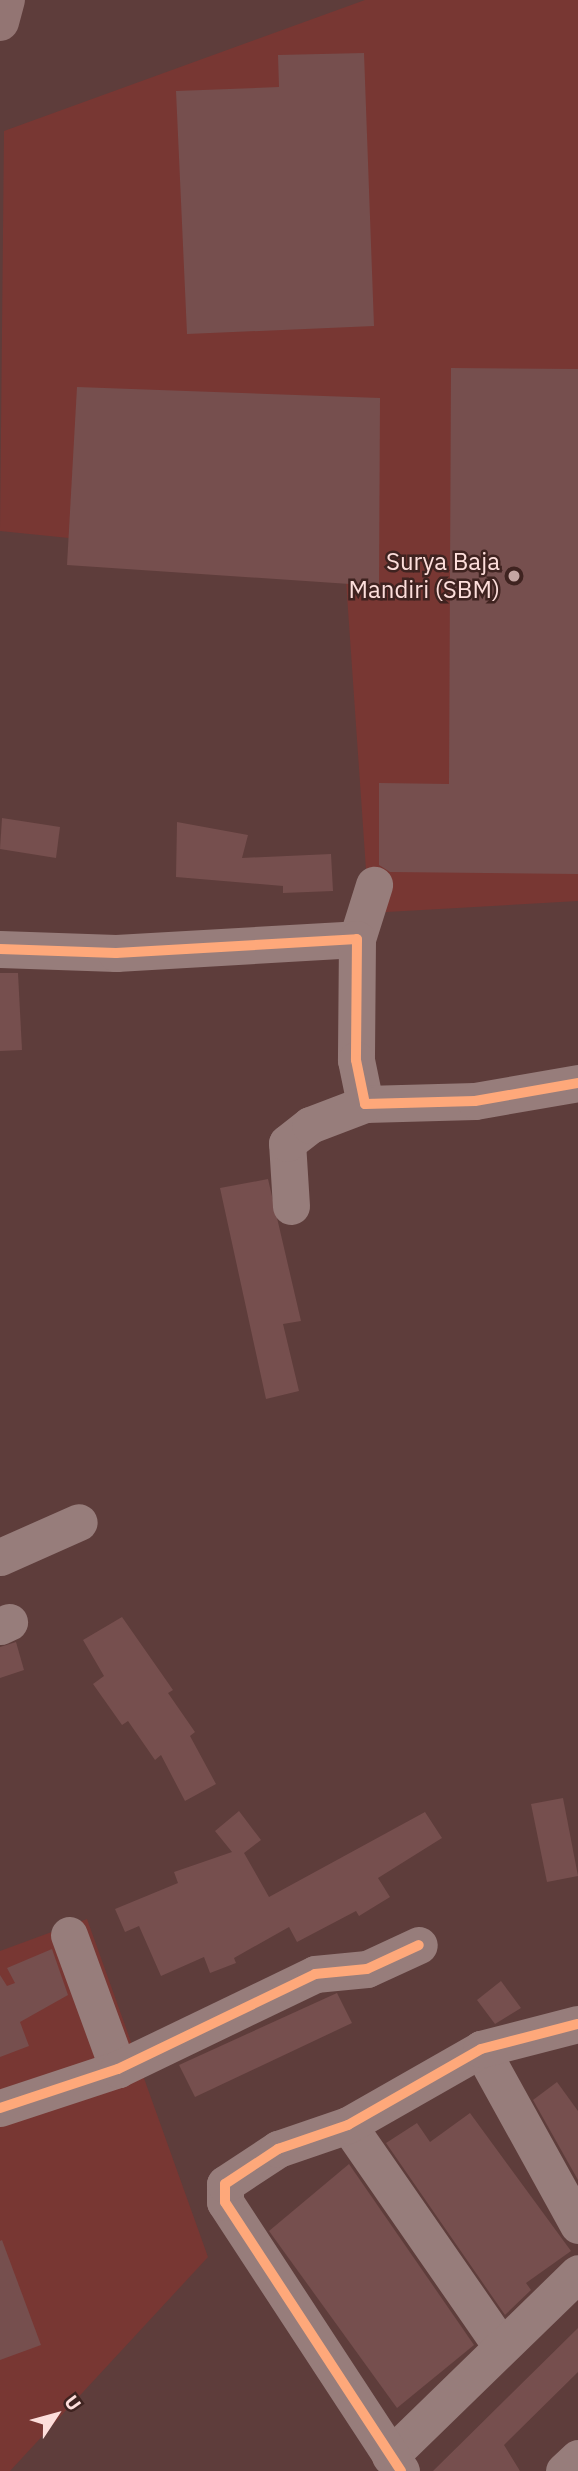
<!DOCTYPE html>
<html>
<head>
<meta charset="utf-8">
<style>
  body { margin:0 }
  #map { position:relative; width:578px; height:2471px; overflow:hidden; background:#5e3d3b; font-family:"IBM Plex Sans",sans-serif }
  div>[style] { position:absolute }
  .built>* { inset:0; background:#783733 }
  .building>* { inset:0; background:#764f4e }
  .minor>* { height:37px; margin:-18.5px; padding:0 18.5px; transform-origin:18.5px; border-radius:18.5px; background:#977d7b }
  .major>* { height:38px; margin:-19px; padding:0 19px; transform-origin:19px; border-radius:19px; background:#937573 }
  .cycleway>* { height:10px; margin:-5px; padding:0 5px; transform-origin:5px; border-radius:5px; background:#fea87a }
  .dots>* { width:19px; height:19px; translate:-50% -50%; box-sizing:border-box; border:4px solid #3f2320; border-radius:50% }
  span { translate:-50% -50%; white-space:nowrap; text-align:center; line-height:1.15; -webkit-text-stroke:5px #3f2320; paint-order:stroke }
  .poi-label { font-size:24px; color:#fddedb }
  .right { translate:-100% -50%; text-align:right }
  .north { position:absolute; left:21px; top:2380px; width:70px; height:70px; -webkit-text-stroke:5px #3f2320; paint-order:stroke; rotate:54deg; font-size:19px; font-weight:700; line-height:28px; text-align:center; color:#fddedb }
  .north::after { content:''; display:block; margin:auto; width:24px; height:32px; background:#fddedb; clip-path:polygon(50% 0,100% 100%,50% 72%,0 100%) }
</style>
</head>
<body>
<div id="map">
  <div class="built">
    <i style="clip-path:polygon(365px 0,578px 0,578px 901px,369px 913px,345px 566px,0 531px,4px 131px)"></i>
    <i style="clip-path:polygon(87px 1919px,208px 2257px,10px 2471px,0 2471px,0 1951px)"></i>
  </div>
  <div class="building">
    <i style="clip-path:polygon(364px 53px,374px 326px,187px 334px,176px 91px,279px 87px,278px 55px)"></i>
    <i style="clip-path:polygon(451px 368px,578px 369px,578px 874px,390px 872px,379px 865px,379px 783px,449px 784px)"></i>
    <i style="clip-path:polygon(77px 387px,380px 398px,379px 586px,67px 565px)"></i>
    <i style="clip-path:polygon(2px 818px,60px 827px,56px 858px,0 849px)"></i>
    <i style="clip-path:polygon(177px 822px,248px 835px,242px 858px,331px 854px,333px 891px,283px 893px,283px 886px,176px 877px)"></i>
    <i style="clip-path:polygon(0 973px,18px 973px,22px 1050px,0 1051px)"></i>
    <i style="clip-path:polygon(268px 1179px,301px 1321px,283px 1324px,299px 1391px,266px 1399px,220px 1188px)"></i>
    <i style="clip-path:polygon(122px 1617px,173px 1690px,168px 1693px,195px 1732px,190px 1736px,216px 1784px,185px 1801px,161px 1755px,155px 1760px,128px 1721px,122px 1725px,93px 1684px,104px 1676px,83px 1640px)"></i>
    <i style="clip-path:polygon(16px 1642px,24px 1670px,0 1678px,0 1647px)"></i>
    <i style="clip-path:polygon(563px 1798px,578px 1876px,547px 1882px,531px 1804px)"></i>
    <i style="clip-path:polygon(239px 1811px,261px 1840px,244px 1853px,269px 1897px,425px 1812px,442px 1838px,378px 1878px,390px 1897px,359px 1916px,356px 1911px,297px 1942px,289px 1927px,234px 1958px,236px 1963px,210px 1973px,204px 1957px,161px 1976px,139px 1926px,125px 1932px,115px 1909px,178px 1883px,174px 1872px,232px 1852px,215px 1831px)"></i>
    <i style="clip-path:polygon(52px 1949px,68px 1995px,20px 2022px,29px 2046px,0 2057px,0 1975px,7px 1986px,15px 1983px,7px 1968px)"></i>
    <i style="clip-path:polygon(501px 1981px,521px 2008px,495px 2024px,477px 2000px)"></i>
    <i style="clip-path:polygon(337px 1993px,352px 2023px,195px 2097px,179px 2065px)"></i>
    <i style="clip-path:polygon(557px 2082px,578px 2111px,578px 2180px,533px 2100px)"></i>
    <i style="clip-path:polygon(470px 2113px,571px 2251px,526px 2283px,531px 2290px,505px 2315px,386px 2143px,417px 2123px,430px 2142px)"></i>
    <i style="clip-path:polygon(349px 2164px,474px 2345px,397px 2408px,269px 2231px)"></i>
    <i style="clip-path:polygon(2px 2240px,41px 2345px,0 2360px,0 2241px)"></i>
    <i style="clip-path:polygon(578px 2328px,578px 2372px,504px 2445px,520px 2471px,433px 2471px)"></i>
  </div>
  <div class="minor">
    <i style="left:357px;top:939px;width:57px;rotate:-72.5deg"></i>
    <i style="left:0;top:949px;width:116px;rotate:2deg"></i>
    <i style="left:116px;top:953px;width:241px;rotate:-3.3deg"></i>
    <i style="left:357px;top:939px;width:121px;rotate:90.5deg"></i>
    <i style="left:356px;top:1060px;width:45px;rotate:78.4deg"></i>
    <i style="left:365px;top:1104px;width:110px;rotate:-1.6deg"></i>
    <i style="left:475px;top:1101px;width:105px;rotate:-9.9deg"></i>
    <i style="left:291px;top:1206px;width:63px;rotate:-93.6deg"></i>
    <i style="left:287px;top:1143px;width:29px;rotate:-38deg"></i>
    <i style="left:310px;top:1125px;width:59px;rotate:-20.9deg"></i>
    <i style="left:0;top:1557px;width:86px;rotate:-23.9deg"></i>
    <i style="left:0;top:1626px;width:10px;rotate:-24deg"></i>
    <i style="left:69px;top:1935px;width:143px;rotate:69.9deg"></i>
    <i style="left:481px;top:2049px;width:201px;rotate:61.1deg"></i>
    <i style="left:0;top:2108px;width:124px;rotate:-18.3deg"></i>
    <i style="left:118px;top:2069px;width:219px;rotate:-25.7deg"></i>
    <i style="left:315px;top:1974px;width:52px;rotate:-5.5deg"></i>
    <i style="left:367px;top:1969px;width:57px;rotate:-24.8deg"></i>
    <i style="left:348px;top:2125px;width:269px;rotate:55.3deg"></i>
    <i style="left:390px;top:2456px;width:262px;rotate:-44.2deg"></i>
    <i style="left:401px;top:2471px;width:321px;rotate:-123.2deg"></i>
    <i style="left:225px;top:2202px;width:18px;rotate:-90deg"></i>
    <i style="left:225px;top:2184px;width:64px;rotate:-33.4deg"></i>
    <i style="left:278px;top:2149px;width:74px;rotate:-18.9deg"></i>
    <i style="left:348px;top:2125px;width:153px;rotate:-29.7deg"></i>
    <i style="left:481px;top:2049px;width:100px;rotate:-14.5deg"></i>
    <i style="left:564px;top:2471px;width:19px;rotate:-43deg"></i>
  </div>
  <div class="major">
    <i style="left:0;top:22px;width:23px;rotate:-75deg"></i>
  </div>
  <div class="cycleway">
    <i style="left:0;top:949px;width:116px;rotate:2deg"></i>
    <i style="left:116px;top:953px;width:241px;rotate:-3.3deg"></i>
    <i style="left:357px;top:939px;width:121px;rotate:90.5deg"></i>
    <i style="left:356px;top:1060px;width:45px;rotate:78.4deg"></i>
    <i style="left:365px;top:1104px;width:110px;rotate:-1.6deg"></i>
    <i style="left:475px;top:1101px;width:105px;rotate:-9.9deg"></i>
    <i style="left:0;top:2108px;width:124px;rotate:-18.3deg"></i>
    <i style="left:118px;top:2069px;width:219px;rotate:-25.7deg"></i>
    <i style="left:315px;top:1974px;width:52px;rotate:-5.5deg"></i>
    <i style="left:367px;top:1969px;width:57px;rotate:-24.8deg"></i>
    <i style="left:401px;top:2471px;width:321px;rotate:-123.2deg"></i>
    <i style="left:225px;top:2202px;width:18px;rotate:-90deg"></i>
    <i style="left:225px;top:2184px;width:64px;rotate:-33.4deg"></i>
    <i style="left:278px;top:2149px;width:74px;rotate:-18.9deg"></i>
    <i style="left:348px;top:2125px;width:153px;rotate:-29.7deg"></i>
    <i style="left:481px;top:2049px;width:100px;rotate:-14.5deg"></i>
  </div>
  <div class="dots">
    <i style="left:514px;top:576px;background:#c5a6a3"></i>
  </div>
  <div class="poi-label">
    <span class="right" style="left:500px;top:576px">Surya Baja<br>Mandiri (SBM)</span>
  </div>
  <div class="north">U</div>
</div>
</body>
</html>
